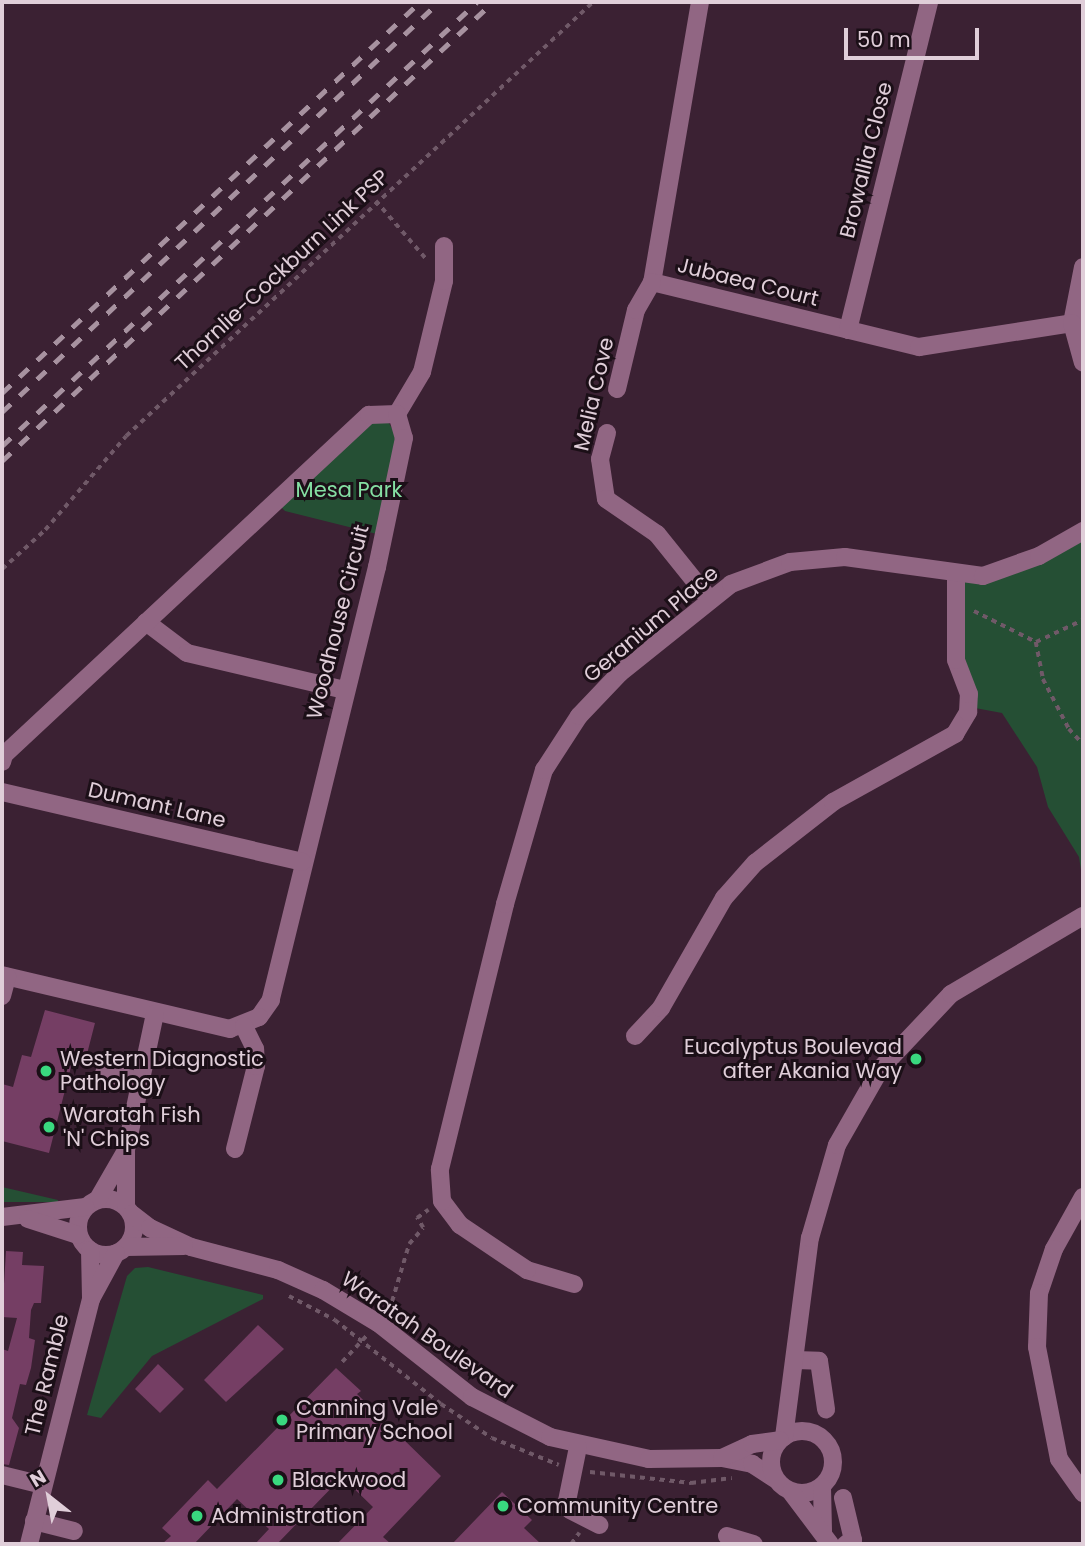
<!DOCTYPE html>
<html>
<head>
<meta charset="utf-8">
<style>
  body { margin:0 }
  #map { position:relative; width:1085px; height:1546px; overflow:hidden; background:#3b2133; font-family:Poppins,sans-serif }
  div>[style] { position:absolute }
  .green>* { inset:0; background:#254f34 }
  .building>* { inset:0; background:#753e64 }
  .path>* { height:3.5px; margin-top:-1.75px; transform-origin:0; background:repeating-linear-gradient(90deg,#705968 0 5px,transparent 0 10px) }
  .minor>* { height:18px; margin:-9px; padding:0 9px; transform-origin:9px; border-radius:9px; background:#916683 }
  .minor>.ring { margin:-9px; padding:0; box-sizing:content-box; background:none; border:18px solid #916683; border-radius:50% }
  .rail>* { height:5px; margin-top:-2.5px; transform-origin:0; background:repeating-linear-gradient(90deg,#a792a0 0 12px,transparent 0 24px) }
  .dots>* { width:19px; height:19px; translate:-50% -50%; box-sizing:border-box; border:4px solid #1b0f17; border-radius:50% }
  span { translate:-50% -50%; white-space:nowrap; text-align:center; line-height:1.15; -webkit-text-stroke:6px #1b0f17; paint-order:stroke }
  .street-label { font-size:21px; color:#e0ced9 }
  .park-label { font-size:21px; color:#85dfa3 }
  .poi-label { font-size:21px; color:#e0ced9 }
  .right { translate:-100% -50%; text-align:right }
  .left { translate:0 -50%; text-align:left }
  .frame { position:absolute; inset:0; border:4px solid #e0ced9; pointer-events:none }
  .north { position:absolute; left:14px; top:1462px; width:70px; height:70px; -webkit-text-stroke:5px #1b0f17; paint-order:stroke; rotate:329deg; font-size:19px; font-weight:700; line-height:28px; text-align:center; color:#e0ced9 }
  .north::after { content:''; display:block; margin:auto; width:24px; height:32px; background:#e0ced9; clip-path:polygon(50% 0,100% 100%,50% 72%,0 100%) }
  .scale { position:absolute; left:844px; top:28px; width:135px; height:32px; box-sizing:border-box; border:4px solid #e0ced9; border-top:0; padding-left:9px; font-size:21px; line-height:24px; white-space:nowrap; color:#e0ced9; -webkit-text-stroke:5px #1b0f17; paint-order:stroke }
</style>
</head>
<body>
<div id="map">
  <div class="green">
    <i style="clip-path:polygon(387px 420px,398px 438px,377px 534px,285px 511px,279px 505px,367px 423px)"></i>
    <i style="clip-path:polygon(1083px 534px,1083px 883px,1079px 857px,1048px 807px,1037px 767px,1002px 713px,975px 708px,960px 662px,959px 576px)"></i>
    <i style="clip-path:polygon(2px 1187px,58px 1200px,58px 1202px,2px 1202px)"></i>
    <i style="clip-path:polygon(148px 1267px,263px 1295px,263px 1299px,152px 1356px,101px 1418px,87px 1415px,127px 1276px,135px 1268px)"></i>
  </div>
  <div class="building">
    <i style="clip-path:polygon(45px 1010px,95px 1023px,87px 1054px,75px 1051px,49px 1153px,2px 1141px,2px 1084px,13px 1087px,22px 1055px,31px 1057px)"></i>
    <i style="clip-path:polygon(6px 1251px,23px 1252px,22px 1265px,44px 1266px,41px 1303px,34px 1303px,31px 1310px,29px 1338px,35px 1340px,31px 1368px,26px 1385px,20px 1384px,12px 1418px,19px 1428px,9px 1465px,2px 1464px,2px 1349px,8px 1351px,17px 1318px,2px 1317px)"></i>
    <i style="clip-path:polygon(258px 1325px,284px 1349px,226px 1402px,204px 1380px)"></i>
    <i style="clip-path:polygon(158px 1364px,184px 1389px,160px 1413px,135px 1389px)"></i>
    <i style="clip-path:polygon(336px 1368px,361px 1391px,357px 1394px,441px 1476px,383px 1537px,391px 1544px,337px 1544px,373px 1507px,342px 1477px,277px 1544px,255px 1544px,269px 1529px,237px 1499px,194px 1544px,162px 1544px,171px 1536px,162px 1528px,208px 1480px,217px 1489px)"></i>
    <i style="clip-path:polygon(502px 1492px,532px 1520px,524px 1528px,541px 1544px,452px 1544px)"></i>
  </div>
  <div class="path">
    <i style="left:376px;top:201px;width:79px;rotate:49.1deg"></i>
    <i style="left:2px;top:569px;width:58px;rotate:-42.2deg"></i>
    <i style="left:45px;top:530px;width:124px;rotate:-49.2deg"></i>
    <i style="left:126px;top:436px;width:638px;rotate:-42.9deg"></i>
    <i style="left:974px;top:611px;width:69px;rotate:26.6deg"></i>
    <i style="left:1036px;top:642px;width:38px;rotate:79deg"></i>
    <i style="left:1043px;top:679px;width:56px;rotate:62.5deg"></i>
    <i style="left:1069px;top:729px;width:21px;rotate:47deg"></i>
    <i style="left:1036px;top:642px;width:52px;rotate:-25.1deg"></i>
    <i style="left:289px;top:1296px;width:52px;rotate:27.6deg"></i>
    <i style="left:335px;top:1320px;width:135px;rotate:38.4deg"></i>
    <i style="left:441px;top:1404px;width:61px;rotate:33.7deg"></i>
    <i style="left:492px;top:1438px;width:72px;rotate:21.9deg"></i>
    <i style="left:389px;top:1311px;width:70px;rotate:-73.4deg"></i>
    <i style="left:409px;top:1244px;width:21px;rotate:-49deg"></i>
    <i style="left:423px;top:1228px;width:12px;rotate:-121deg"></i>
    <i style="left:417px;top:1218px;width:14px;rotate:-36deg"></i>
    <i style="left:342px;top:1362px;width:37px;rotate:-47deg"></i>
    <i style="left:590px;top:1472px;width:102px;rotate:6.2deg"></i>
    <i style="left:691px;top:1483px;width:41px;rotate:-7deg"></i>
    <i style="left:571px;top:1544px;width:14px;rotate:-54deg"></i>
  </div>
  <div class="minor">
    <i style="left:700px;top:2px;width:284px;rotate:99.7deg"></i>
    <i style="left:652px;top:282px;width:275px;rotate:13.7deg"></i>
    <i style="left:919px;top:347px;width:155px;rotate:-8.9deg"></i>
    <i style="left:1083px;top:267px;width:57px;rotate:101.1deg"></i>
    <i style="left:1072px;top:323px;width:41px;rotate:74.6deg"></i>
    <i style="left:848px;top:330px;width:338px;rotate:-76.1deg"></i>
    <i style="left:617px;top:389px;width:81px;rotate:-76.5deg"></i>
    <i style="left:636px;top:310px;width:32px;rotate:-60deg"></i>
    <i style="left:397px;top:414px;width:49px;rotate:-59.2deg"></i>
    <i style="left:422px;top:372px;width:94px;rotate:-76.4deg"></i>
    <i style="left:444px;top:281px;width:35px;rotate:-90deg"></i>
    <i style="left:607px;top:433px;width:27px;rotate:105deg"></i>
    <i style="left:600px;top:459px;width:40px;rotate:81.5deg"></i>
    <i style="left:606px;top:499px;width:62px;rotate:34.5deg"></i>
    <i style="left:657px;top:534px;width:85px;rotate:51.2deg"></i>
    <i style="left:146px;top:622px;width:51px;rotate:37.1deg"></i>
    <i style="left:187px;top:653px;width:162px;rotate:13.2deg"></i>
    <i style="left:2px;top:762px;width:7px;rotate:-74deg"></i>
    <i style="left:4px;top:755px;width:499px;rotate:-43deg"></i>
    <i style="left:369px;top:415px;width:28px;rotate:-2deg"></i>
    <i style="left:397px;top:414px;width:25px;rotate:74deg"></i>
    <i style="left:404px;top:438px;width:132px;rotate:101.8deg"></i>
    <i style="left:377px;top:567px;width:446px;rotate:103.8deg"></i>
    <i style="left:271px;top:1000px;width:21px;rotate:125deg"></i>
    <i style="left:259px;top:1017px;width:31px;rotate:158deg"></i>
    <i style="left:230px;top:1029px;width:234px;rotate:-166.7deg"></i>
    <i style="left:2px;top:792px;width:308px;rotate:13.1deg"></i>
    <i style="left:2px;top:996px;width:20px;rotate:-75deg"></i>
    <i style="left:635px;top:1036px;width:38px;rotate:-47deg"></i>
    <i style="left:661px;top:1008px;width:127px;rotate:-60.2deg"></i>
    <i style="left:724px;top:898px;width:47px;rotate:-48.5deg"></i>
    <i style="left:755px;top:863px;width:99px;rotate:-38deg"></i>
    <i style="left:833px;top:802px;width:140px;rotate:-29.1deg"></i>
    <i style="left:955px;top:734px;width:26px;rotate:-59deg"></i>
    <i style="left:968px;top:712px;width:18px;rotate:-87deg"></i>
    <i style="left:969px;top:694px;width:36px;rotate:-111deg"></i>
    <i style="left:956px;top:660px;width:85px;rotate:-90deg"></i>
    <i style="left:104px;top:1073px;width:35px;rotate:12deg"></i>
    <i style="left:235px;top:1149px;width:86px;rotate:-75.8deg"></i>
    <i style="left:256px;top:1066px;width:17px;rotate:-93deg"></i>
    <i style="left:255px;top:1049px;width:25px;rotate:-116deg"></i>
    <i style="left:1083px;top:1197px;width:60px;rotate:119.1deg"></i>
    <i style="left:1054px;top:1249px;width:46px;rotate:108.8deg"></i>
    <i style="left:1039px;top:1293px;width:54px;rotate:92.1deg"></i>
    <i style="left:1037px;top:1347px;width:114px;rotate:78.9deg"></i>
    <i style="left:1059px;top:1459px;width:42px;rotate:54.8deg"></i>
    <i class="ring" style="left:78px;top:1199px;width:38px;height:38px"></i>
    <i style="left:98px;top:1199px;width:52px;rotate:-60deg"></i>
    <i style="left:126px;top:1206px;width:56px;rotate:-90deg"></i>
    <i style="left:126px;top:1150px;width:139px;rotate:-78deg"></i>
    <i style="left:132px;top:1214px;width:23px;rotate:38deg"></i>
    <i style="left:150px;top:1228px;width:45px;rotate:24.9deg"></i>
    <i style="left:191px;top:1247px;width:90px;rotate:14.8deg"></i>
    <i style="left:278px;top:1270px;width:49px;rotate:24deg"></i>
    <i style="left:323px;top:1290px;width:64px;rotate:31deg"></i>
    <i style="left:378px;top:1323px;width:120px;rotate:38.2deg"></i>
    <i style="left:472px;top:1397px;width:88px;rotate:27.1deg"></i>
    <i style="left:550px;top:1437px;width:101px;rotate:12.5deg"></i>
    <i style="left:649px;top:1459px;width:73px;rotate:-0.8deg"></i>
    <i style="left:722px;top:1458px;width:31px;rotate:11deg"></i>
    <i style="left:752px;top:1464px;width:27px;rotate:33deg"></i>
    <i style="left:2px;top:1217px;width:84px;rotate:-6.9deg"></i>
    <i style="left:28px;top:1219px;width:52px;rotate:17.7deg"></i>
    <i style="left:126px;top:1247px;width:58px;rotate:-1deg"></i>
    <i style="left:90px;top:1250px;width:49px;rotate:88.8deg"></i>
    <i style="left:574px;top:1284px;width:49px;rotate:-163.4deg"></i>
    <i style="left:527px;top:1270px;width:81px;rotate:-146.1deg"></i>
    <i style="left:460px;top:1225px;width:30px;rotate:-127deg"></i>
    <i style="left:442px;top:1201px;width:32px;rotate:-94deg"></i>
    <i style="left:440px;top:1169px;width:273px;rotate:-76.2deg"></i>
    <i style="left:505px;top:904px;width:140px;rotate:-73.8deg"></i>
    <i style="left:544px;top:770px;width:64px;rotate:-57.1deg"></i>
    <i style="left:579px;top:716px;width:59px;rotate:-46.4deg"></i>
    <i style="left:620px;top:673px;width:142px;rotate:-38.7deg"></i>
    <i style="left:731px;top:584px;width:63px;rotate:-20.4deg"></i>
    <i style="left:790px;top:562px;width:55px;rotate:-5.2deg"></i>
    <i style="left:845px;top:557px;width:139px;rotate:7.8deg"></i>
    <i style="left:983px;top:576px;width:59px;rotate:-19.7deg"></i>
    <i style="left:1039px;top:556px;width:51px;rotate:-29.6deg"></i>
    <i style="left:795px;top:1360px;width:24px;rotate:2deg"></i>
    <i style="left:819px;top:1361px;width:49px;rotate:81.7deg"></i>
    <i class="ring" style="left:771px;top:1431px;width:44px;height:44px"></i>
    <i style="left:784px;top:1437px;width:201px;rotate:-82.6deg"></i>
    <i style="left:810px;top:1238px;width:97px;rotate:-73.8deg"></i>
    <i style="left:837px;top:1145px;width:89px;rotate:-60.3deg"></i>
    <i style="left:881px;top:1068px;width:102px;rotate:-46.6deg"></i>
    <i style="left:951px;top:994px;width:153px;rotate:-30.6deg"></i>
    <i style="left:578px;top:1447px;width:55px;rotate:101.5deg"></i>
    <i style="left:567px;top:1501px;width:9px;rotate:72deg"></i>
    <i style="left:570px;top:1510px;width:33px;rotate:27deg"></i>
    <i style="left:722px;top:1458px;width:33px;rotate:-25deg"></i>
    <i style="left:752px;top:1444px;width:28px;rotate:-8deg"></i>
    <i style="left:2px;top:1475px;width:42px;rotate:13.7deg"></i>
    <i style="left:822px;top:1487px;width:45px;rotate:88.7deg"></i>
    <i style="left:791px;top:1492px;width:65px;rotate:53.1deg"></i>
    <i style="left:843px;top:1498px;width:43px;rotate:76.6deg"></i>
    <i style="left:853px;top:1540px;width:8px;rotate:150deg"></i>
    <i style="left:34px;top:1521px;width:41px;rotate:14deg"></i>
    <i style="left:727px;top:1536px;width:28px;rotate:17deg"></i>
    <i style="left:29px;top:1544px;width:253px;rotate:-75.8deg"></i>
    <i style="left:91px;top:1299px;width:52px;rotate:-61.5deg"></i>
  </div>
  <div class="rail">
    <i style="left:2px;top:393px;width:572px;rotate:-43.09deg"></i>
    <i style="left:2px;top:412px;width:599px;rotate:-43.17deg"></i>
    <i style="left:2px;top:446px;width:650px;rotate:-43.07deg"></i>
    <i style="left:2px;top:461px;width:672px;rotate:-43.07deg"></i>
  </div>
  <div class="dots">
    <i style="left:916px;top:1059px;background:#39d87f"></i>
    <i style="left:46px;top:1071px;background:#39d87f"></i>
    <i style="left:49px;top:1127px;background:#39d87f"></i>
    <i style="left:282px;top:1420px;background:#39d87f"></i>
    <i style="left:278px;top:1480px;background:#39d87f"></i>
    <i style="left:503px;top:1506px;background:#39d87f"></i>
    <i style="left:197px;top:1516px;background:#39d87f"></i>
  </div>
  <div class="street-label">
    <span style="left:866px;top:160px;rotate:-76deg">Browallia Close</span>
    <span style="left:282px;top:270px;rotate:-43deg">Thornlie-Cockburn Link PSP</span>
    <span style="left:748px;top:282px;rotate:14deg">Jubaea Court</span>
    <span style="left:594px;top:394px;rotate:-77deg">Melia Cove</span>
    <span style="left:338px;top:622px;rotate:-76deg">Woodhouse Circuit</span>
    <span style="left:651px;top:624px;rotate:-40deg">Geranium Place</span>
    <span style="left:157px;top:805px;rotate:13deg">Dumant Lane</span>
    <span style="left:427px;top:1335px;rotate:35deg">Waratah Boulevard</span>
    <span style="left:47px;top:1375px;rotate:-76deg">The Ramble</span>
  </div>
  <div class="park-label">
    <span style="left:349px;top:490px">Mesa Park</span>
  </div>
  <div class="poi-label">
    <span class="right" style="left:902px;top:1059px">Eucalyptus Boulevad<br>after Akania Way</span>
    <span class="left" style="left:60px;top:1071px">Western Diagnostic<br>Pathology</span>
    <span class="left" style="left:63px;top:1127px">Waratah Fish<br>'N' Chips</span>
    <span class="left" style="left:296px;top:1420px">Canning Vale<br>Primary School</span>
    <span class="left" style="left:292px;top:1480px">Blackwood</span>
    <span class="left" style="left:517px;top:1506px">Community Centre</span>
    <span class="left" style="left:211px;top:1516px">Administration</span>
  </div>
  <div class="frame"></div>
  <div class="north">N</div>
  <div class="scale">50 m</div>
</div>
</body>
</html>
